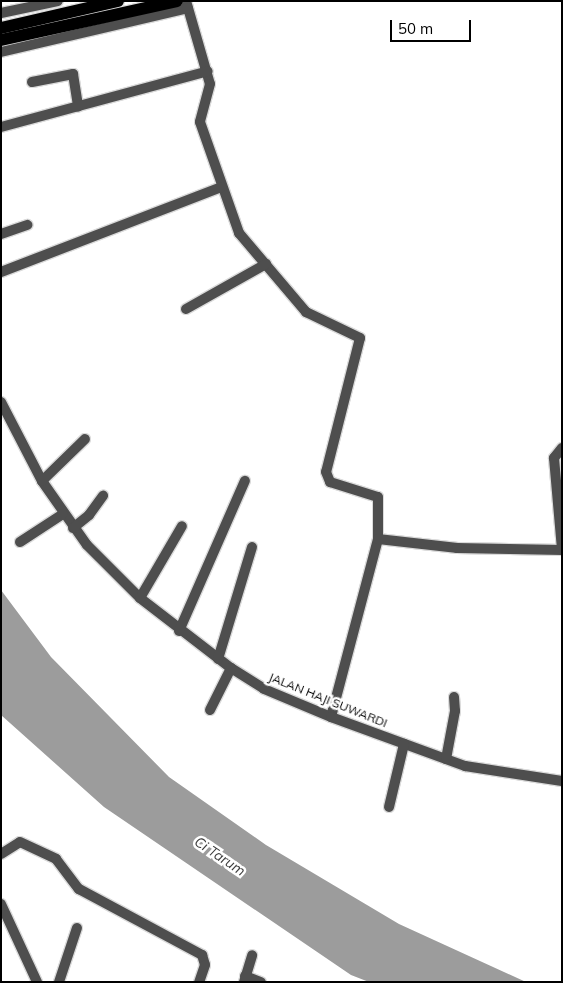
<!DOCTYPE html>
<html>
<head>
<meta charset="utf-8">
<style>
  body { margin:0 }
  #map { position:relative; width:563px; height:983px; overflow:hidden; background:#fff; font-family:Mulish,sans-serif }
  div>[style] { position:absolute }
  .water>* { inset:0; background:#9c9c9c }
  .roads { filter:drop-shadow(1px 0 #dbdbdb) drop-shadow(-1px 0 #dbdbdb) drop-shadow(0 1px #dbdbdb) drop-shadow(0 -1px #dbdbdb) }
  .minor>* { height:10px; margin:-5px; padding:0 5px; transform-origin:5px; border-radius:5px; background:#4e4e4e }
  .primary>* { height:12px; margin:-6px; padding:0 6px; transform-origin:6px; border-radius:6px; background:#000 }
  span { translate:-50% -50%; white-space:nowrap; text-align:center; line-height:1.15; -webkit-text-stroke:5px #fff; paint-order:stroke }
  .street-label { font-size:12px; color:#000 }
  .water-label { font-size:14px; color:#3d3d3d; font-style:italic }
  .frame { position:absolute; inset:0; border:2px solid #000; pointer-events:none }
  .scale { position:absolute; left:390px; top:20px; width:81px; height:22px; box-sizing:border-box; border:2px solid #000; border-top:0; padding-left:6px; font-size:15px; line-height:18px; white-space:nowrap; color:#000; -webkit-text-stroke:4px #fff; paint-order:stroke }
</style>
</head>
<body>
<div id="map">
  <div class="water">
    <i style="clip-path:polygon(1px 590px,51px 657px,169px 777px,266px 845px,399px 924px,526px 982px,369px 982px,351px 975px,104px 807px,1px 715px)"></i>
  </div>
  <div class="roads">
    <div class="minor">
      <i style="left:186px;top:1px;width:86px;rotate:73.9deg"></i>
      <i style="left:210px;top:84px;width:39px;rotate:105deg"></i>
      <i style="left:200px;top:122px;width:118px;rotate:70.6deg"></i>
      <i style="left:239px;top:233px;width:104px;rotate:49.7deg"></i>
      <i style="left:306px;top:312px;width:60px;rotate:25.7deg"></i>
      <i style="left:360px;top:338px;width:138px;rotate:104.2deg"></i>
      <i style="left:326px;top:472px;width:11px;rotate:68deg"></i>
      <i style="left:330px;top:482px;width:50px;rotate:17.4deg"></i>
      <i style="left:378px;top:497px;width:42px;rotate:90deg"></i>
      <i style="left:378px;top:539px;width:184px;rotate:104.8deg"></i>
      <i style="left:1px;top:13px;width:58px;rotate:-11.9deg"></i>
      <i style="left:1px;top:52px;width:192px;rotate:-13.2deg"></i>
      <i style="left:32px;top:82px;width:42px;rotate:-11deg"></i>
      <i style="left:73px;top:74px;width:33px;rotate:81deg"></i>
      <i style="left:1px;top:127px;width:214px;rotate:-15.1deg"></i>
      <i style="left:1px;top:234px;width:28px;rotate:-19deg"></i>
      <i style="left:1px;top:272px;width:236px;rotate:-21.1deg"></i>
      <i style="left:186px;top:309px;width:92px;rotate:-29.4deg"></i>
      <i style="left:1px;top:402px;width:89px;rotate:62.6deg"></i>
      <i style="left:42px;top:481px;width:78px;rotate:54.9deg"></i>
      <i style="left:87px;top:545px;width:75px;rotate:45deg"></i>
      <i style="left:140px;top:598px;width:115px;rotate:37.6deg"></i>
      <i style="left:231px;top:668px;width:39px;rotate:32deg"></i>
      <i style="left:264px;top:689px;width:73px;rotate:22.7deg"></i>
      <i style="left:331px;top:717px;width:143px;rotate:20.1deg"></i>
      <i style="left:465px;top:766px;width:98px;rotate:8.8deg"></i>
      <i style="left:562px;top:448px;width:13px;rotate:129deg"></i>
      <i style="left:554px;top:458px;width:92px;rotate:85deg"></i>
      <i style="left:42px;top:481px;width:60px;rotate:-44.3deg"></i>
      <i style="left:73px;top:528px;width:21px;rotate:-39deg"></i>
      <i style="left:89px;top:515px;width:24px;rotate:-54deg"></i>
      <i style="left:378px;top:539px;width:80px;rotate:6.5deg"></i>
      <i style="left:457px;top:548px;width:105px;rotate:1.1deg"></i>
      <i style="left:20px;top:542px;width:51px;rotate:-33.1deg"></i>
      <i style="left:140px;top:598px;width:83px;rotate:-59.7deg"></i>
      <i style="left:179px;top:631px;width:164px;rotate:-66.3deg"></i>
      <i style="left:218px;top:659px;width:117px;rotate:-73.1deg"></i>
      <i style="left:210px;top:710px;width:47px;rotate:-63.4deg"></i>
      <i style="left:446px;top:759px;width:49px;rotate:-79.4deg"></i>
      <i style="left:455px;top:711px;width:14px;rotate:-94deg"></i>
      <i style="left:389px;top:807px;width:65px;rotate:-76.6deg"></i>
      <i style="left:1px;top:854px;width:22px;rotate:-32deg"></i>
      <i style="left:20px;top:842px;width:40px;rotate:25deg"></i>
      <i style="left:56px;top:859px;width:38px;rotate:53deg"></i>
      <i style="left:79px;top:889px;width:140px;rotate:28.2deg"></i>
      <i style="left:202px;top:955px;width:10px;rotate:73deg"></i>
      <i style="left:205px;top:965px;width:18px;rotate:109deg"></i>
      <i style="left:1px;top:904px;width:86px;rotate:65.2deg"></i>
      <i style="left:245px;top:976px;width:17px;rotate:21deg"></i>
      <i style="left:59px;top:982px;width:57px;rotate:-71.6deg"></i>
      <i style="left:244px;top:982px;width:28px;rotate:-73deg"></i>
    </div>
    <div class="primary">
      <i style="left:1px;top:28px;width:120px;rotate:-13deg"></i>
      <i style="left:1px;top:40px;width:180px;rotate:-12.5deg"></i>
    </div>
  </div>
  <div class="street-label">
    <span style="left:328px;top:700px;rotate:22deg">JALAN HAJI SUWARDI</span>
  </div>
  <div class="water-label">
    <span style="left:220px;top:856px;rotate:34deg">Ci Tarum</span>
  </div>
  <div class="frame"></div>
  <div class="scale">50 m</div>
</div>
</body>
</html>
